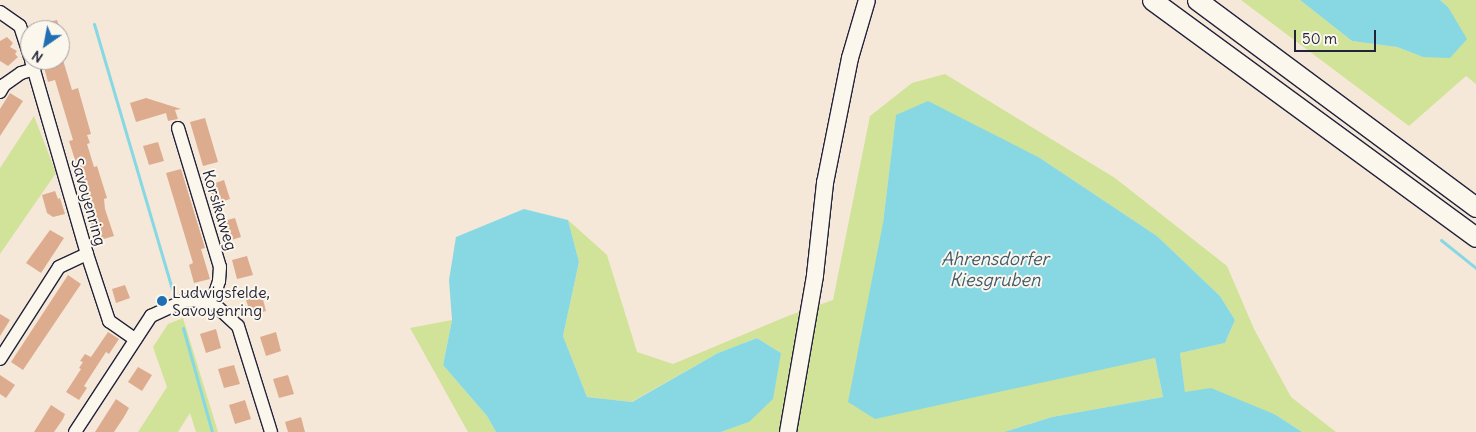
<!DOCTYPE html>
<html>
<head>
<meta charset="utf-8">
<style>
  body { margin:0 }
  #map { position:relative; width:1476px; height:432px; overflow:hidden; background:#f5e8d9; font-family:Delius,sans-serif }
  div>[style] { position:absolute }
  .green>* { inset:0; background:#d0e398 }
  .water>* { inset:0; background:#88d8e4 }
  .stream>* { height:3px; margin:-1.5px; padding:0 1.5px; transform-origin:1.5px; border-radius:1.5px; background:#88d8e4 }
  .building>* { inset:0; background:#ddac8f }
  .roads { filter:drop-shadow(1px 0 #22223b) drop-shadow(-1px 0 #22223b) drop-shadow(0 1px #22223b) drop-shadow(0 -1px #22223b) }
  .minor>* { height:12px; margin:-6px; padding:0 6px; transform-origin:6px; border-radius:6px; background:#fbf7ec }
  .major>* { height:16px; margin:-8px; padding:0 8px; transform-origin:8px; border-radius:8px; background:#fbf7ec }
  .highway>* { height:19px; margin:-9.5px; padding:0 9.5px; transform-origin:9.5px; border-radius:9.5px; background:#fbf7ec }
  .dots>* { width:14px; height:14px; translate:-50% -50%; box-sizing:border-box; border:2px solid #fbf7ec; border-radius:50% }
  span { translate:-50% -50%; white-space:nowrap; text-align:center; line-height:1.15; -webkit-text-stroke:4px #fbf7ec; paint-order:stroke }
  .street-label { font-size:16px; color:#22223b }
  .poi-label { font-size:16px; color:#22223b }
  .left { translate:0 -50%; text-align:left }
  .water-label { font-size:18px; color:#41596e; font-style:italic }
  .north { position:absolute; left:20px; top:20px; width:50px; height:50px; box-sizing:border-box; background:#fbf7ec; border:1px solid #a4a2a5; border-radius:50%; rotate:213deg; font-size:14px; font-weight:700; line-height:20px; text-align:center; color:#22223b }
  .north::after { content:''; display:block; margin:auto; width:18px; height:22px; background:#1f6fb2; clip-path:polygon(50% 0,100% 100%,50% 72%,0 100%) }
  .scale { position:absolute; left:1294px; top:30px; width:82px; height:22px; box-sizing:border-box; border:2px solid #22223b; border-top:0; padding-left:6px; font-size:15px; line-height:18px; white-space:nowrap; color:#22223b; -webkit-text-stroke:4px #fbf7ec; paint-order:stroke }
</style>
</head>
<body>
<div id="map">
  <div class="green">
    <i style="clip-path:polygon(1241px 0,1300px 0,1352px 41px,1397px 47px,1423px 57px,1448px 7px,1440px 0,1476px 0,1476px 84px,1466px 76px,1409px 126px)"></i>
    <i style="clip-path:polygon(945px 74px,1115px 178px,1227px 266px,1254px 329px,1291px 397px,1336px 432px,1302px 432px,1276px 415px,1185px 393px,1180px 353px,1225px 343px,1235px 320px,1220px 296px,1157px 236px,1040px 158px,896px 116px,883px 223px,1029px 384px,1155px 358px,1163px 397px,1052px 417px,1004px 432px,721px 432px,749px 422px,781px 353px,757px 338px,718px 353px,631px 402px,587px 397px,563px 336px,579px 262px,568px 220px,607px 255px,637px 352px,673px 364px,788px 316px,833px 300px,870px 116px,912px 83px)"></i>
    <i style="clip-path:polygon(34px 116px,56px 173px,0 254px,0 168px)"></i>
    <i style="clip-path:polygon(183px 318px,218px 432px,196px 432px,190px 413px,178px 432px,138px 432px,167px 387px,153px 347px,168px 324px)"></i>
    <i style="clip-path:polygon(452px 320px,443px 365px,487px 416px,496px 432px,468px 432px,410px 328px)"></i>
  </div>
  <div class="water">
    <i style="clip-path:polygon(1300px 0,1440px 0,1448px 7px,1467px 39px,1450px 58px,1423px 57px,1397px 47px,1352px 41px)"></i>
    <i style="clip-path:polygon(928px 101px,1040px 158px,1157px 236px,1220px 296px,1235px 320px,1225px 343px,1180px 353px,1185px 392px,1211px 388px,1276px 415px,1302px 432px,1004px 432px,1052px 417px,1163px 397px,1155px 358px,875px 419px,848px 402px,883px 223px,896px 115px)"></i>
    <i style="clip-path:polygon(524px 209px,568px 220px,579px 262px,563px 336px,587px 397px,632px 402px,718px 353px,757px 338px,781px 353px,773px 399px,749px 422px,721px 432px,496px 432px,487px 416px,443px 365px,452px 320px,449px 280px,456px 237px)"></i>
  </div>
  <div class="stream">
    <i style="left:94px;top:24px;width:276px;rotate:73.6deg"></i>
    <i style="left:1441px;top:240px;width:45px;rotate:38.7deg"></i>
    <i style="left:183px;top:328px;width:108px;rotate:74.4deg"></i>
  </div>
  <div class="building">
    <i style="clip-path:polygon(57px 20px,60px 30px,30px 30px,29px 27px)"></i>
    <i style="clip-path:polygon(7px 37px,13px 43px,10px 47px,17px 51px,15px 54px,18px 57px,8px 66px,0 61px,0 41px)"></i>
    <i style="clip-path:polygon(42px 60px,63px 60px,72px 90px,78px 88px,91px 134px,87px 135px,90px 143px,87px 144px,94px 167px,97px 166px,107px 198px,104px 199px,105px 209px,114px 236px,97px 241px,84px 205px,87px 204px,81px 181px,78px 172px,75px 173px,72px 164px,76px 163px,69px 141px,73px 140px,55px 80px,48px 82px)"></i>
    <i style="clip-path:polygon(10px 93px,23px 101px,0 136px,0 109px)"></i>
    <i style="clip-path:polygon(146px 98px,181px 109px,175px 110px,178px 119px,168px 121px,166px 113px,136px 122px,130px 103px)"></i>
    <i style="clip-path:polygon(205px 118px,218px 162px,203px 166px,190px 122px)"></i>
    <i style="clip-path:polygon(158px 142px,164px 161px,149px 165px,143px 146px)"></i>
    <i style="clip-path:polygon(181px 169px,205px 248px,201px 249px,210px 279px,194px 283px,189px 265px,193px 263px,166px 173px)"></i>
    <i style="clip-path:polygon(224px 180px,230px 199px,214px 204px,209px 185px)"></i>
    <i style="clip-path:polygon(55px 191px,58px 199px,60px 198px,65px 214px,53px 217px,47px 213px,42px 195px)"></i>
    <i style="clip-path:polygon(235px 218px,241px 237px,225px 242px,220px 222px)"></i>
    <i style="clip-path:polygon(50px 230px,64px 238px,41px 273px,26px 263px)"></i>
    <i style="clip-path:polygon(247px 256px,253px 275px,237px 279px,232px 260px)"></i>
    <i style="clip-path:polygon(68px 275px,81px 284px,23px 370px,11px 362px)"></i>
    <i style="clip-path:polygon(125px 285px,130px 298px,116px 303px,112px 289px)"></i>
    <i style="clip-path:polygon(261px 292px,266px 311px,251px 315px,245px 297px)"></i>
    <i style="clip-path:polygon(0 314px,10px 320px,0 336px)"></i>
    <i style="clip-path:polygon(216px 329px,221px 348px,206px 353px,200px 334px)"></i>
    <i style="clip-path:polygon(108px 332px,119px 339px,109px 354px,106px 352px,84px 386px,87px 388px,79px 400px,66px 392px,81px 369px,79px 368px,83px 362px,80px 361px,85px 354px,91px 357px)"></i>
    <i style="clip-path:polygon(276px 332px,281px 351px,266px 356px,260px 337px)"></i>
    <i style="clip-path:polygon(234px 365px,240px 384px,224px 388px,218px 369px)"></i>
    <i style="clip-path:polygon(138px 367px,152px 375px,142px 391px,128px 382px)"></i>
    <i style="clip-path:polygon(0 375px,15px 385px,6px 398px,0 394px)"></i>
    <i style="clip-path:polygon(288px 375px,294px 394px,279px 398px,273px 379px)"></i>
    <i style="clip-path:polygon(116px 399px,129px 408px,124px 417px,114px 432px,95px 432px)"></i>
    <i style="clip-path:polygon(245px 400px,251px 419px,235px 424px,229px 405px)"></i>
    <i style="clip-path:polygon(51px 405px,65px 414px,63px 419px,54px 432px,34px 432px)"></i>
    <i style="clip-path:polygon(301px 417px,305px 432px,288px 432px,285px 422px)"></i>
  </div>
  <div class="roads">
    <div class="minor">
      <i style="left:0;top:12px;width:24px;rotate:35deg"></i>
      <i style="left:20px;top:26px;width:32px;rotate:72deg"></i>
      <i style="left:31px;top:60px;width:202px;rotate:73.9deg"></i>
      <i style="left:87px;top:254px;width:71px;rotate:71.8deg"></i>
      <i style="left:109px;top:321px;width:32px;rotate:35deg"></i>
      <i style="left:0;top:92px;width:8px;rotate:-60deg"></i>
      <i style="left:4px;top:85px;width:21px;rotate:-35deg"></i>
      <i style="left:21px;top:73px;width:14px;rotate:-17deg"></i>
      <i style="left:178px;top:128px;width:145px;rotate:73.2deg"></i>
      <i style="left:220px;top:267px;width:14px;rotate:94deg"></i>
      <i style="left:219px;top:281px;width:22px;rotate:108deg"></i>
      <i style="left:0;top:359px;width:109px;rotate:-57.3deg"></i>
      <i style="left:59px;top:267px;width:31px;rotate:-25deg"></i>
      <i style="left:75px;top:432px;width:139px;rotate:-56.8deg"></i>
      <i style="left:151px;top:316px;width:38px;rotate:-25deg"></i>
      <i style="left:185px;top:300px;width:27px;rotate:4deg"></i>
      <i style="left:212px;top:302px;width:35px;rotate:43deg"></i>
      <i style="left:238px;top:326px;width:111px;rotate:72.7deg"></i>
    </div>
    <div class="major">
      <i style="left:788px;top:432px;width:159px;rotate:-80.2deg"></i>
      <i style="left:815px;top:275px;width:93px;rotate:-83.8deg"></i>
      <i style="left:825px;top:183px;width:127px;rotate:-78.7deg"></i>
      <i style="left:850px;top:58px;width:60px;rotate:-73.7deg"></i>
    </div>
    <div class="highway">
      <i style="left:1152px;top:0;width:401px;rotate:36.2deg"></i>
      <i style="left:1197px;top:0;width:347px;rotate:36.6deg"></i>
    </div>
  </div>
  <div class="dots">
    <i style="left:162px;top:301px;background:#1f6fb2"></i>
  </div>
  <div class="street-label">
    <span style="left:89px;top:202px;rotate:74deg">Savoyenring</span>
    <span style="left:220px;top:210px;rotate:73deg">Korsikaweg</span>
  </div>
  <div class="poi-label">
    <span class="left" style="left:172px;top:301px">Ludwigsfelde,<br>Savoyenring</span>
  </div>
  <div class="water-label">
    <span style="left:995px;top:270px">Ahrensdorfer<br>Kiesgruben</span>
  </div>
  <div class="north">N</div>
  <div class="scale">50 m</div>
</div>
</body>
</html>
